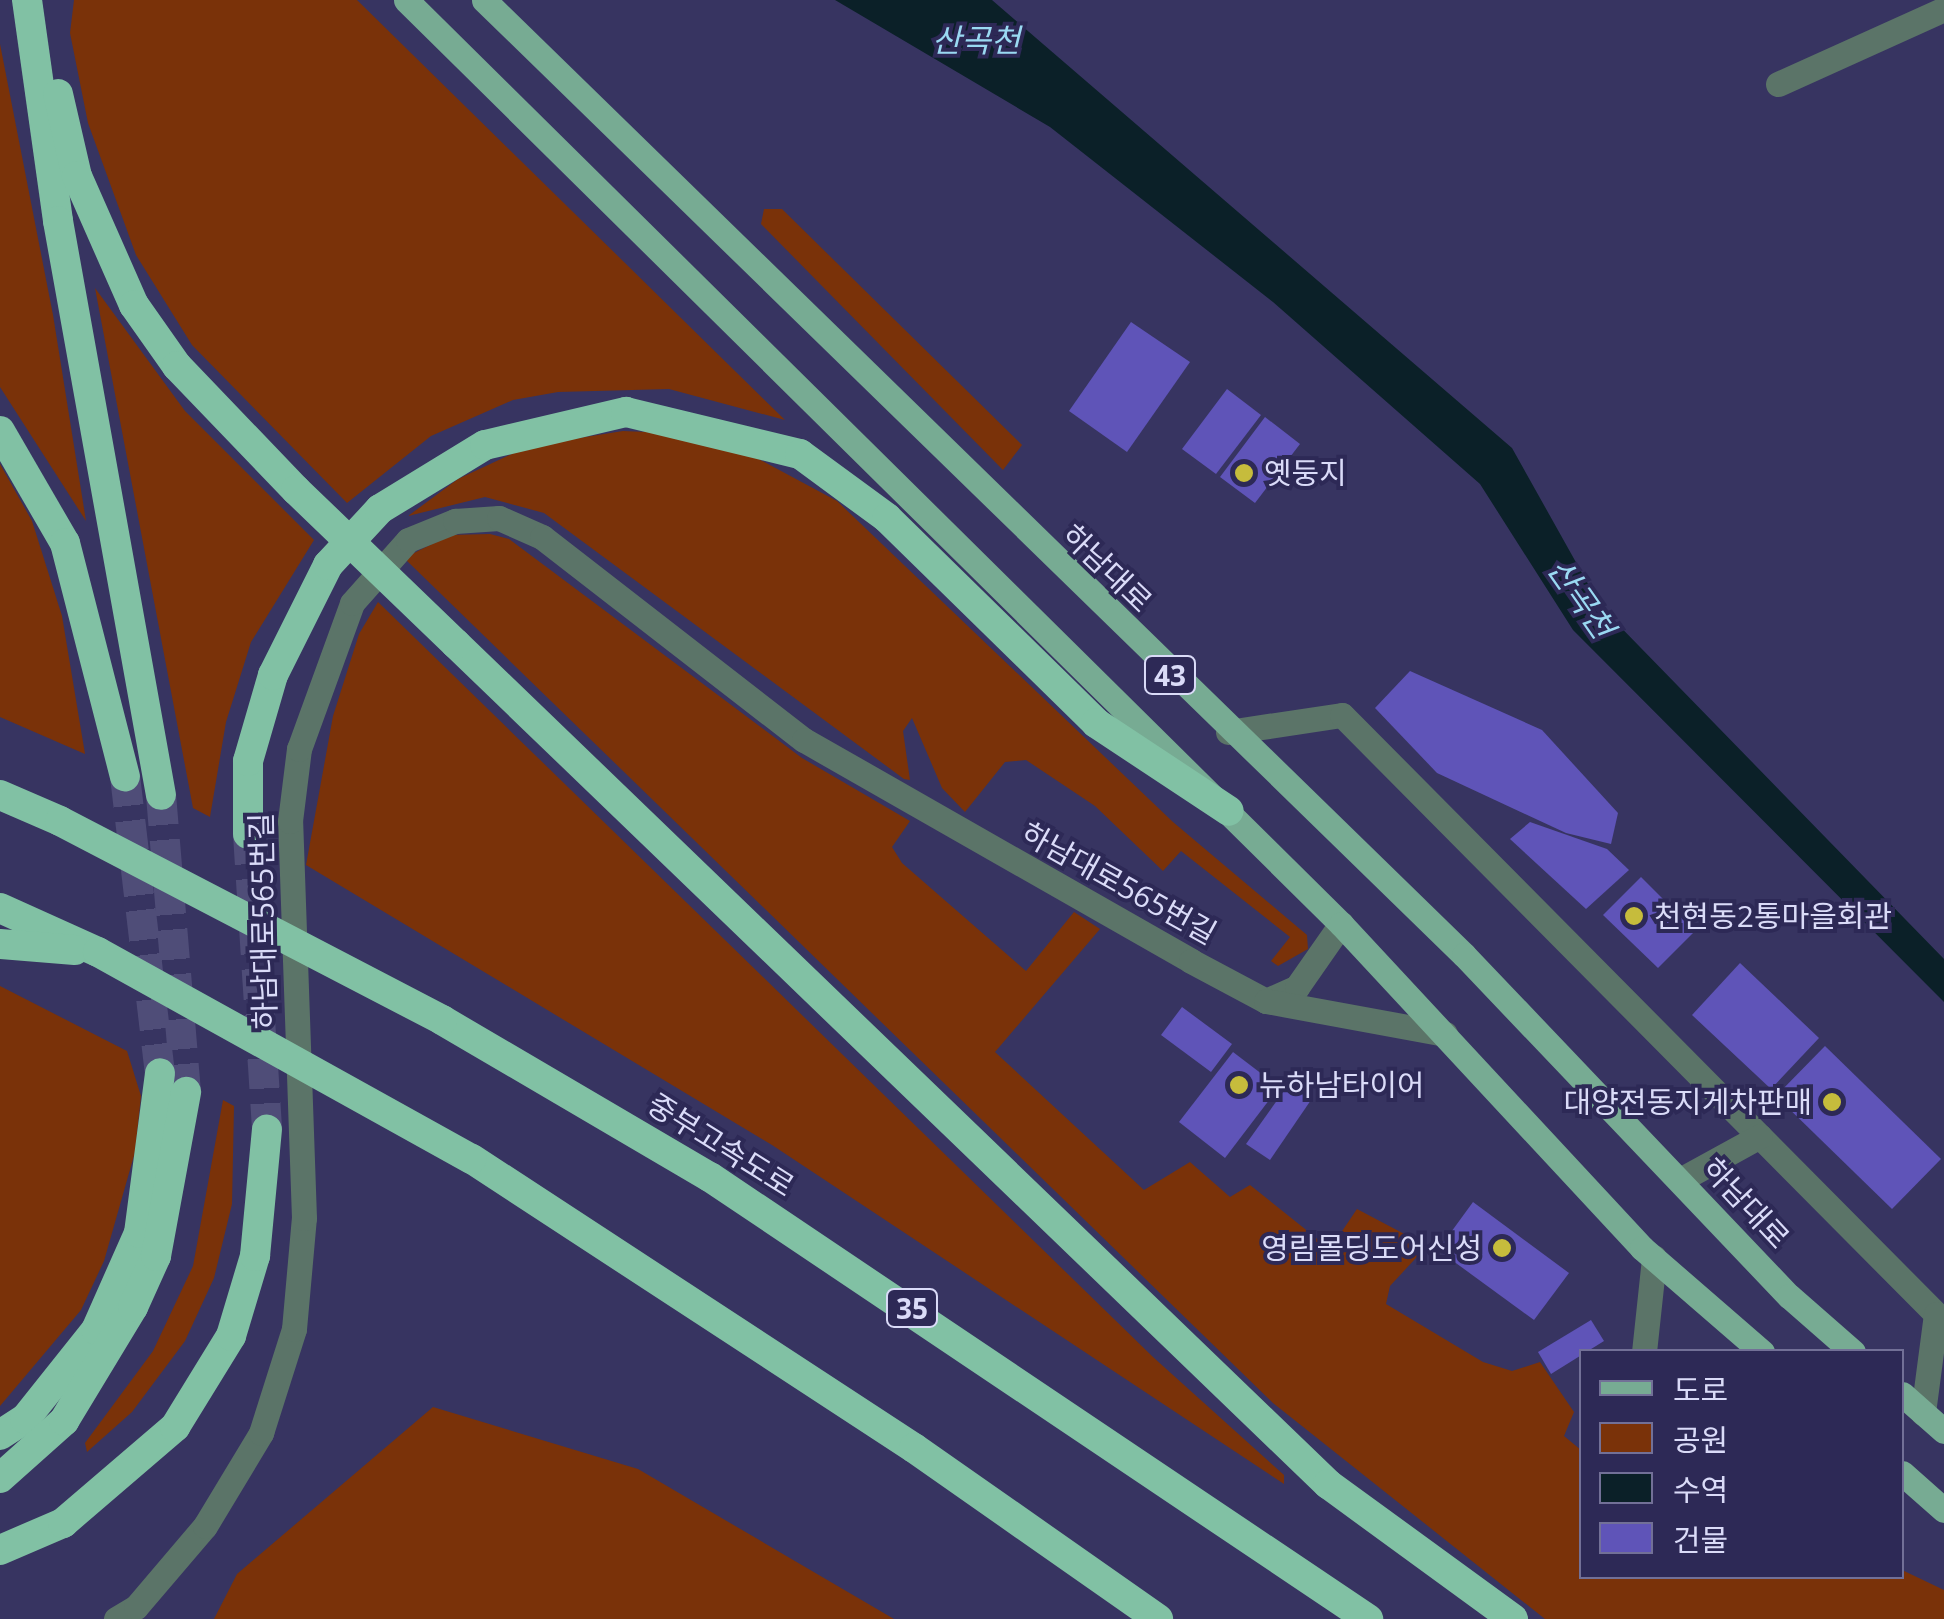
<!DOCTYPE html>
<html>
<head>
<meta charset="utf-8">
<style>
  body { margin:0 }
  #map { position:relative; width:1944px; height:1619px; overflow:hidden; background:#373461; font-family:"Open Sans","Noto Sans KR",sans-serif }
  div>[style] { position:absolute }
  .green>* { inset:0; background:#7a3209 }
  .water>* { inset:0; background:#0b2028 }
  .building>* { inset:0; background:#5f54b8 }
  .highway-tunnel>* { height:30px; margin-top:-15px; transform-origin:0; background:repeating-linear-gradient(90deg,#4f4d78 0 30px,transparent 0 45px) }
  .minor>* { height:25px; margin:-12.5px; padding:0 12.5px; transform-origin:12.5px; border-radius:12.5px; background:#5b7468 }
  .major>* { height:25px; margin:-12.5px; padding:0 12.5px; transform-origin:12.5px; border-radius:12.5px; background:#77ab93 }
  .highway>* { height:30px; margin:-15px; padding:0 15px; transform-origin:15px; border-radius:15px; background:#81c1a4 }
  .highway-bridge>* { height:30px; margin:-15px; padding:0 15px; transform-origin:15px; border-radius:15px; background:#81c1a4 }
  .dots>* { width:28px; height:28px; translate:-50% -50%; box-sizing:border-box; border:5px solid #2d2956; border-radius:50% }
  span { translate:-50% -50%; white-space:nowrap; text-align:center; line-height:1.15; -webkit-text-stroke:8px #2d2956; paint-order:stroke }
  .shield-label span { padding:2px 8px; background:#2d2956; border:2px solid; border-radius:8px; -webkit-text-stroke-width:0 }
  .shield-label { font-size:28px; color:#dadbf8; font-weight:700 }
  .poi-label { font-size:30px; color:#dadbf8 }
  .left { translate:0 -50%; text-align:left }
  .right { translate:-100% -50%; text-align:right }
  .street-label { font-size:30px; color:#dadbf8 }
  .water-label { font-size:32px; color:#9ad9f2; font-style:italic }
  .legend { position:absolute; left:1579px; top:1349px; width:325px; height:230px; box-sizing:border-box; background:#2d2956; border:2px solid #727097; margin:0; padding:12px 18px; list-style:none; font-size:30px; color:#dadbf8 }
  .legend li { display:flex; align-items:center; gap:20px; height:50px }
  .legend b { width:50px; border:2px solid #727097 }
</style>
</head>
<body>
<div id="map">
  <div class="green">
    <i style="clip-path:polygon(74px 0,357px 0,785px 420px,669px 389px,558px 392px,513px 400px,431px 436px,347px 503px,192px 345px,136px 255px,88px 123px,70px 33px)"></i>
    <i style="clip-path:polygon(0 44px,53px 315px,86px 521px,0 387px)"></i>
    <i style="clip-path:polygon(764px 209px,782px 209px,1022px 445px,1003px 470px,761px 224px)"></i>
    <i style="clip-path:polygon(95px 288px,185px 411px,314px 540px,251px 642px,226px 722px,210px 817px,193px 808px)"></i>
    <i style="clip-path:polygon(623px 431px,668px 433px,753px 456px,837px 501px,1173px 822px,1307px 935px,1308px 949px,1278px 966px,1271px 961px,1290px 937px,1181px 851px,1163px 871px,1095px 806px,1026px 760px,1005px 762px,965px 812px,942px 788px,912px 718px,903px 731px,910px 780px,904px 779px,544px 513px,485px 497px,408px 516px,458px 479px,529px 446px)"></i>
    <i style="clip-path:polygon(0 464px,32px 521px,62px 616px,85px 754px,0 717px)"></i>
    <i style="clip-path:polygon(490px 534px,509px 539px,802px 758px,910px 821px,892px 847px,902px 863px,1026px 971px,1074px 912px,1100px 929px,995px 1052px,1144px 1190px,1190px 1162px,1230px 1197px,1250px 1185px,1330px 1249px,1357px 1209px,1427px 1246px,1390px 1286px,1386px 1304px,1483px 1362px,1512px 1371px,1540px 1362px,1574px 1412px,1564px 1436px,1581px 1450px,1582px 1576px,1842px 1578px,1902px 1576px,1902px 1570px,1944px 1590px,1944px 1619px,1545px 1619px,1273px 1403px,404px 558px,450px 535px)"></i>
    <i style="clip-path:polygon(378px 602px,1153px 1357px,1284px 1475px,1284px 1484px,772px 1145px,306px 865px,333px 716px,359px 634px)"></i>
    <i style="clip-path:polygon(0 986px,127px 1051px,141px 1096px,135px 1152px,104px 1261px,81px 1310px,0 1406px)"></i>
    <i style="clip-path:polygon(223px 1100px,234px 1106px,232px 1204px,214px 1278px,185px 1341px,132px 1412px,87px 1452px,85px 1443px,153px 1351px,193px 1266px)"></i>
    <i style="clip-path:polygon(433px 1407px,638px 1469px,894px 1619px,214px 1619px,237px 1574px)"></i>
  </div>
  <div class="water">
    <i style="clip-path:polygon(835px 0,992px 0,1512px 448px,1601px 607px,1944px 959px,1944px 1002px,1573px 630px,1480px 484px,1273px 302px,1050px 127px)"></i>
  </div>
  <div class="building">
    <i style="clip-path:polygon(1131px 322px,1190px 362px,1127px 452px,1069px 411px)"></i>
    <i style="clip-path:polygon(1227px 389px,1261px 415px,1216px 474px,1182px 449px)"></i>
    <i style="clip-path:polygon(1265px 417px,1300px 444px,1255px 503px,1220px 477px)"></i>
    <i style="clip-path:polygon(1410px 671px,1542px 730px,1618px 813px,1611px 844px,1566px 833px,1437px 773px,1375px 708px)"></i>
    <i style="clip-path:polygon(1530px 822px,1607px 849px,1629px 870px,1586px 909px,1510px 839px)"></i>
    <i style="clip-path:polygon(1641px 877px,1695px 931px,1658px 968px,1603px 915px)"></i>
    <i style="clip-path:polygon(1740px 963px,1819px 1038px,1771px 1089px,1692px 1015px)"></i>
    <i style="clip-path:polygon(1182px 1007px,1232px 1044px,1211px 1072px,1161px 1035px)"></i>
    <i style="clip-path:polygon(1825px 1046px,1941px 1159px,1892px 1209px,1776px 1096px)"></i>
    <i style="clip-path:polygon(1233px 1052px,1279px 1087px,1225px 1158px,1179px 1122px)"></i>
    <i style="clip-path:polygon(1288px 1085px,1311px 1100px,1270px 1160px,1246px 1144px)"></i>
    <i style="clip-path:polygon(1473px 1202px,1569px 1273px,1534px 1320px,1438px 1250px)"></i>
    <i style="clip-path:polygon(1591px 1320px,1604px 1341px,1551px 1374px,1538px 1352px)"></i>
  </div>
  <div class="highway-tunnel">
    <i style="left:125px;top:776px;width:299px;rotate:83.3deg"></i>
    <i style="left:161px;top:795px;width:298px;rotate:85.2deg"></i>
    <i style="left:248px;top:834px;width:297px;rotate:86.3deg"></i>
  </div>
  <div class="minor">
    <i style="left:1778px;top:84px;width:182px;rotate:-24.3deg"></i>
    <i style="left:1228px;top:732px;width:115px;rotate:-8.5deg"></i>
    <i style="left:1342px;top:715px;width:844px;rotate:45.24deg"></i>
    <i style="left:1936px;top:1314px;width:100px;rotate:97.5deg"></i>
    <i style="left:1266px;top:1001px;width:34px;rotate:-24deg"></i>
    <i style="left:1297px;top:987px;width:77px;rotate:-55.1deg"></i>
    <i style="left:1680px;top:1180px;width:91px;rotate:-28.8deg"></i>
    <i style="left:1644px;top:1352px;width:95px;rotate:-83.9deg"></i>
    <i style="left:116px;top:1619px;width:23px;rotate:-31deg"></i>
    <i style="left:136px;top:1607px;width:106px;rotate:-49.6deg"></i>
    <i style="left:205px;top:1526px;width:109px;rotate:-58.9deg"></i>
    <i style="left:261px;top:1433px;width:109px;rotate:-72.4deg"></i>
    <i style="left:294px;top:1329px;width:111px;rotate:-84.9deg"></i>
    <i style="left:304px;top:1218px;width:397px;rotate:-92deg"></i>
    <i style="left:290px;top:821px;width:73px;rotate:-82.9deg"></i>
    <i style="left:299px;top:749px;width:155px;rotate:-70deg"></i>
    <i style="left:352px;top:603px;width:84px;rotate:-48.4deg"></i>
    <i style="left:408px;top:540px;width:51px;rotate:-22deg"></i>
    <i style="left:455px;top:521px;width:44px;rotate:-3.9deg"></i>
    <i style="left:499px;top:518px;width:47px;rotate:23.8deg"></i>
    <i style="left:542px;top:537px;width:331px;rotate:37.8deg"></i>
    <i style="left:804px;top:740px;width:446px;rotate:29.7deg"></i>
    <i style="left:1191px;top:961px;width:85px;rotate:28.1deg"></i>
    <i style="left:1266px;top:1001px;width:182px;rotate:10.4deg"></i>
  </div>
  <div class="major">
    <i style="left:406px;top:0;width:1315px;rotate:44.66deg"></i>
    <i style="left:1341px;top:924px;width:442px;rotate:47.1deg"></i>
    <i style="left:1642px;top:1248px;width:159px;rotate:40.9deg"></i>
    <i style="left:484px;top:0;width:1368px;rotate:44.26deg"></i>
    <i style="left:1464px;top:955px;width:471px;rotate:46.4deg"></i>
    <i style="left:1789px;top:1296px;width:85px;rotate:41.2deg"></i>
    <i style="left:1902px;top:1394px;width:56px;rotate:41.4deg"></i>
    <i style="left:1902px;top:1473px;width:56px;rotate:41.4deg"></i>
  </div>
  <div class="highway">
    <i style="left:27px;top:0;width:223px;rotate:82deg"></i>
    <i style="left:58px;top:221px;width:583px;rotate:79.83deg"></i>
    <i style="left:58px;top:94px;width:84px;rotate:77deg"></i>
    <i style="left:77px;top:176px;width:141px;rotate:66.2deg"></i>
    <i style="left:134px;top:305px;width:75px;rotate:54.8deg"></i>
    <i style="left:177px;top:366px;width:172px;rotate:46.2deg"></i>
    <i style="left:0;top:431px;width:129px;rotate:59.9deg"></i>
    <i style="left:65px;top:543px;width:241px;rotate:75.6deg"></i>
    <i style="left:456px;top:644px;width:1211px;rotate:43.93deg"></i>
    <i style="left:1328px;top:1484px;width:229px;rotate:36.1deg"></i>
    <i style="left:0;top:795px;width:65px;rotate:23.4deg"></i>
    <i style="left:248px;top:834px;width:73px;rotate:-90deg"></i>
    <i style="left:248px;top:761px;width:90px;rotate:-73.8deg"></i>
    <i style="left:273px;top:675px;width:123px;rotate:-63.4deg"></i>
    <i style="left:328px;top:565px;width:76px;rotate:-47.1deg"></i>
    <i style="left:380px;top:509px;width:123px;rotate:-31.4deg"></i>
    <i style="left:485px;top:445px;width:145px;rotate:-13.2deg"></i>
    <i style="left:626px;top:412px;width:179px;rotate:13.6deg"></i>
    <i style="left:800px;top:454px;width:108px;rotate:36.3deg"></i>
    <i style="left:887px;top:518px;width:293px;rotate:44.4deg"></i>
    <i style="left:1096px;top:723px;width:159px;rotate:33.5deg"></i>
    <i style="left:0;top:908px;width:107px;rotate:24.2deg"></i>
    <i style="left:0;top:944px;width:75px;rotate:4.6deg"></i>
    <i style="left:442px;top:1020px;width:311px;rotate:30.4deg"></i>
    <i style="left:710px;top:1177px;width:793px;rotate:33.89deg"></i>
    <i style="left:472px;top:1159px;width:528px;rotate:33.18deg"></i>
    <i style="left:914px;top:1448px;width:298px;rotate:35deg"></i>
    <i style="left:0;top:1435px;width:30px;rotate:-33deg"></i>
    <i style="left:25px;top:1419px;width:114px;rotate:-51.4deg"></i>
    <i style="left:96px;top:1330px;width:106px;rotate:-66.1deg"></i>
    <i style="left:139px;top:1233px;width:161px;rotate:-82.5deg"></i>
    <i style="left:0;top:1478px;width:86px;rotate:-41.7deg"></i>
    <i style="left:64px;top:1421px;width:133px;rotate:-58.8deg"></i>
    <i style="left:133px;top:1307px;width:56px;rotate:-65.7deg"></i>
    <i style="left:156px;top:1256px;width:167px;rotate:-79.6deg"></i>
    <i style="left:0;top:1550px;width:69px;rotate:-23.2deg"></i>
    <i style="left:63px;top:1523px;width:148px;rotate:-40.6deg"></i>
    <i style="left:175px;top:1427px;width:107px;rotate:-58.4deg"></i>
    <i style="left:231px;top:1336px;width:84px;rotate:-73.3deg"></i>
    <i style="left:255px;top:1256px;width:127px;rotate:-84.6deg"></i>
  </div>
  <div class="highway-bridge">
    <i style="left:296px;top:490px;width:222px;rotate:43.9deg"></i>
    <i style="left:60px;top:821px;width:431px;rotate:27.5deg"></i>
    <i style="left:98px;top:952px;width:427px;rotate:29deg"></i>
  </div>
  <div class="dots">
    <i style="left:1244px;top:473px;background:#c6bc3c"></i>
    <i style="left:1634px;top:916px;background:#c6bc3c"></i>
    <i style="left:1239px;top:1085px;background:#c6bc3c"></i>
    <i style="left:1832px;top:1102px;background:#c6bc3c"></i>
    <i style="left:1502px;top:1248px;background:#c6bc3c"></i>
  </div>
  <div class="shield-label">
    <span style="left:1170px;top:675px">43</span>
    <span style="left:912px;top:1308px">35</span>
  </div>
  <div class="poi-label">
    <span class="left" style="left:1264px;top:473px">옛둥지</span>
    <span class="left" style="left:1654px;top:916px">천현동2통마을회관</span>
    <span class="left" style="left:1259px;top:1085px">뉴하남타이어</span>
    <span class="right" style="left:1812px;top:1102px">대양전동지게차판매</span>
    <span class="right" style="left:1482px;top:1248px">영림몰딩도어신성</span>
  </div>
  <div class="street-label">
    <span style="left:1107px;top:568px;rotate:44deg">하남대로</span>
    <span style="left:1119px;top:883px;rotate:29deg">하남대로565번길</span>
    <span style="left:263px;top:921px;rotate:-91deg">하남대로565번길</span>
    <span style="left:721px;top:1145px;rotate:32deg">중부고속도로</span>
    <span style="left:1746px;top:1203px;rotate:47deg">하남대로</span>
  </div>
  <div class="water-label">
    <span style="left:976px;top:40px">산곡천</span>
    <span style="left:1581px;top:598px;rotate:55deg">산곡천</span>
  </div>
  <ul class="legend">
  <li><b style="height:12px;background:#77ab93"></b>도로</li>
  <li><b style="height:28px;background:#7a3209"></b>공원</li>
  <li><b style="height:28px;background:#0b2028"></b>수역</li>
  <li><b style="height:28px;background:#5f54b8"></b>건물</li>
  </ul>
</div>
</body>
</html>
